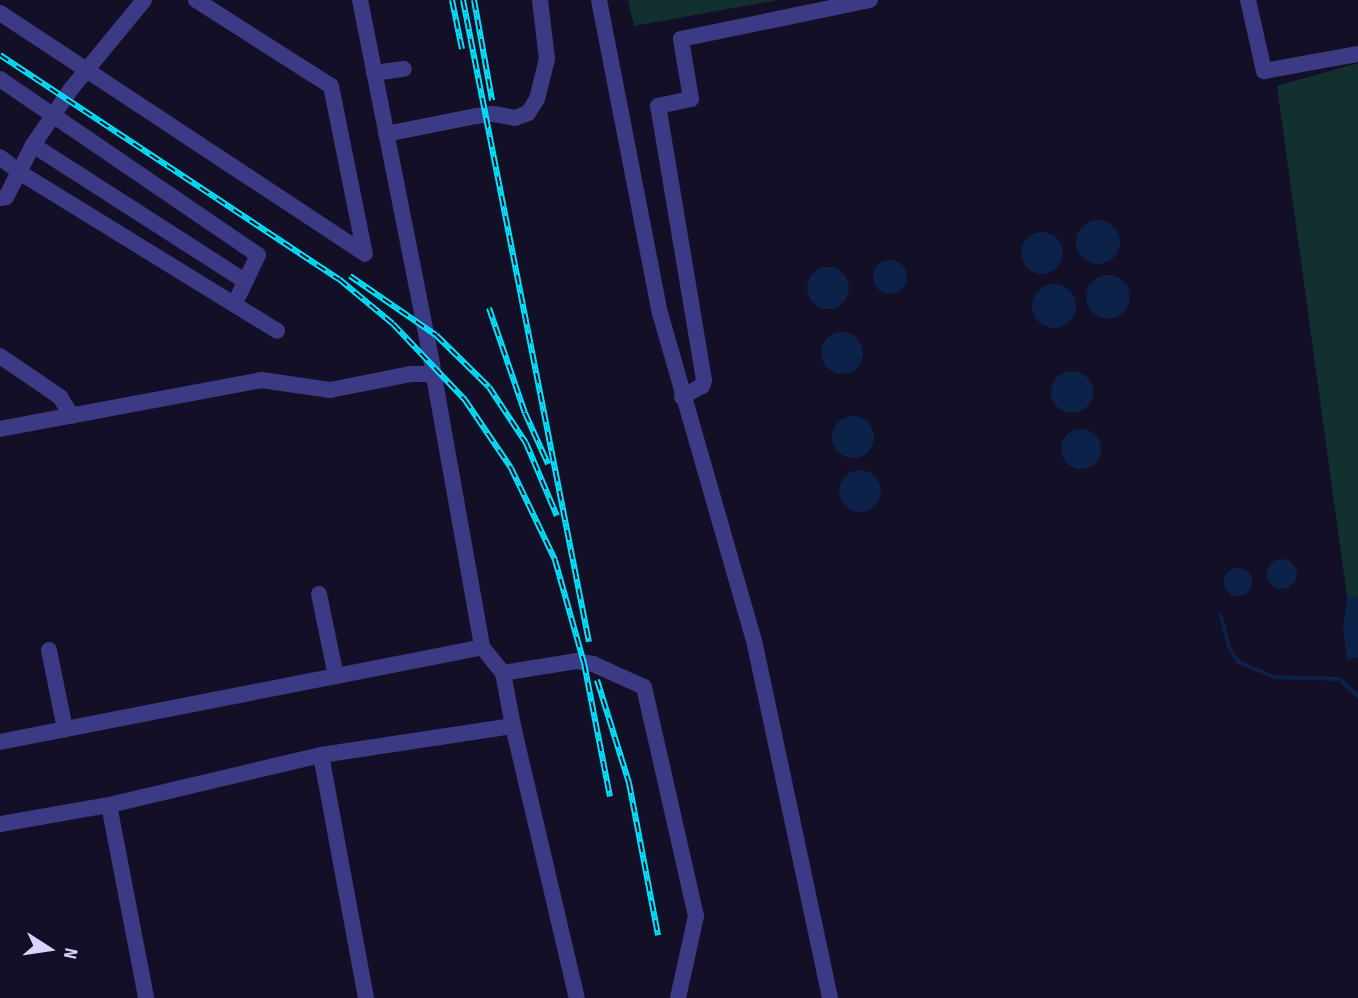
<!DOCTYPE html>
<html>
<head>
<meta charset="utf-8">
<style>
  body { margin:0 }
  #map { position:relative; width:1358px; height:998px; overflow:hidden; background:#130f26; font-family:"Sofia Sans Condensed",sans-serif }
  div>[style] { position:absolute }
  .green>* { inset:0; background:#12302f }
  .water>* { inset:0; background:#0c2248 }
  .round { border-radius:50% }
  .stream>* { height:3.5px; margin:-1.75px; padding:0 1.75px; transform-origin:1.75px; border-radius:1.75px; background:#0c2248 }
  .minor>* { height:16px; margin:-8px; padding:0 8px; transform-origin:8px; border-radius:8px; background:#3d3a85 }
  .rail>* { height:6px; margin-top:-3px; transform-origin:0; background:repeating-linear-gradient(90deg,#130f26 0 10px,#00e5ff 0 20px); box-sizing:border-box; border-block:2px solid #00e5ff }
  span { translate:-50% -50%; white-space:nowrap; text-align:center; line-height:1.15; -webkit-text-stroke:6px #130f26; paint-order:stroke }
  .north { position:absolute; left:14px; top:914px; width:70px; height:70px; -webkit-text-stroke:5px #130f26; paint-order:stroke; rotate:102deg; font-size:19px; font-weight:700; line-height:28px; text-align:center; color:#d9d4ff }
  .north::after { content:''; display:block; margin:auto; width:24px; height:32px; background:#d9d4ff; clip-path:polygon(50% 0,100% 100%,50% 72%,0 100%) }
</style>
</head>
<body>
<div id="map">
  <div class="green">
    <i style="clip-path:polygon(628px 0,778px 0,634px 26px)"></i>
    <i style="clip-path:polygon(1358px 63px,1358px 598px,1347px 597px,1277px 86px)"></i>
  </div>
  <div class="water">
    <i class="round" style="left:1076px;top:220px;width:44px;height:44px"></i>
    <i class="round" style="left:1021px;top:232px;width:42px;height:42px"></i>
    <i class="round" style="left:873px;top:260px;width:34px;height:34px"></i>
    <i class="round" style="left:807px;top:267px;width:42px;height:42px"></i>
    <i class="round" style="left:1086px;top:275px;width:44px;height:44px"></i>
    <i class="round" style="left:1032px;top:284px;width:44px;height:44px"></i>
    <i class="round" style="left:821px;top:332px;width:42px;height:42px"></i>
    <i class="round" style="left:1051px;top:371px;width:42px;height:42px"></i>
    <i class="round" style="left:832px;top:416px;width:42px;height:42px"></i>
    <i class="round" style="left:1061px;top:429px;width:40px;height:40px"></i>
    <i class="round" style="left:839px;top:470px;width:42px;height:42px"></i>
    <i class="round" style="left:1267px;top:559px;width:30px;height:30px"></i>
    <i class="round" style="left:1224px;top:568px;width:28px;height:28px"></i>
    <i style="clip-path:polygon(1347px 597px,1358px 598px,1358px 657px,1347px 660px,1343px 630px)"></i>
  </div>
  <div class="stream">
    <i style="left:1221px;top:615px;width:35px;rotate:75deg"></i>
    <i style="left:1230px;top:649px;width:16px;rotate:55deg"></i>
    <i style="left:1239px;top:662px;width:38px;rotate:23deg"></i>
    <i style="left:1274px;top:677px;width:66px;rotate:1.7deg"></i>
    <i style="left:1340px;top:679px;width:25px;rotate:43deg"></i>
  </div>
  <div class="minor">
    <i style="left:196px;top:0;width:160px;rotate:32.5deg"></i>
    <i style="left:331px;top:86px;width:171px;rotate:78.6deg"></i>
    <i style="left:360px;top:0;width:372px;rotate:78.8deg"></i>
    <i style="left:432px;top:365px;width:286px;rotate:79.9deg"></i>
    <i style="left:599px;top:0;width:319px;rotate:79deg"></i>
    <i style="left:660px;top:313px;width:345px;rotate:74deg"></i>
    <i style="left:755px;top:645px;width:361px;rotate:78deg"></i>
    <i style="left:1248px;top:0;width:73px;rotate:77.3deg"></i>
    <i style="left:1264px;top:71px;width:96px;rotate:-10.3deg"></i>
    <i style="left:0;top:13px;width:437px;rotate:33.4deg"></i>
    <i style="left:374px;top:73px;width:30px;rotate:-8deg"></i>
    <i style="left:0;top:79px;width:312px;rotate:34.3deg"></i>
    <i style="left:258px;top:255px;width:55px;rotate:115.6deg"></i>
    <i style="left:386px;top:134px;width:92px;rotate:-11.3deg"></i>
    <i style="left:476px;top:116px;width:17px;rotate:-7deg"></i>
    <i style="left:493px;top:114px;width:22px;rotate:10deg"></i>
    <i style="left:515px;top:118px;width:14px;rotate:-21deg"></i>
    <i style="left:528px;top:113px;width:17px;rotate:-57deg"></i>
    <i style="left:537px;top:99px;width:41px;rotate:-76deg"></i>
    <i style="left:547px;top:59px;width:59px;rotate:-96.8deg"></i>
    <i style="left:33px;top:145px;width:252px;rotate:32.7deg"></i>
    <i style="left:0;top:157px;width:24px;rotate:38deg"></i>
    <i style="left:19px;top:172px;width:303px;rotate:31.6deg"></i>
    <i style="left:0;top:198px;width:6px;rotate:-9deg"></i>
    <i style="left:6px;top:197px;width:59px;rotate:-62.6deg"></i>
    <i style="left:33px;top:145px;width:68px;rotate:-55.8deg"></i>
    <i style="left:71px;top:89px;width:115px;rotate:-50.6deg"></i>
    <i style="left:0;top:356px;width:73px;rotate:34.3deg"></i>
    <i style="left:60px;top:397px;width:22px;rotate:58deg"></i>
    <i style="left:682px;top:397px;width:23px;rotate:-29deg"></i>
    <i style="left:702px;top:386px;width:6px;rotate:-72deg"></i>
    <i style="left:704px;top:380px;width:278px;rotate:-99.5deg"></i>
    <i style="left:658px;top:106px;width:34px;rotate:-12deg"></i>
    <i style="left:691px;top:99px;width:61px;rotate:-99.5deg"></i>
    <i style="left:681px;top:39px;width:193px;rotate:-11.7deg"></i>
    <i style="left:0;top:429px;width:266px;rotate:-10.6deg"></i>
    <i style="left:261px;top:380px;width:70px;rotate:8.2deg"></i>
    <i style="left:330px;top:390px;width:83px;rotate:-11.2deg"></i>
    <i style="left:411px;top:374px;width:22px"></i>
    <i style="left:319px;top:594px;width:84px;rotate:78.3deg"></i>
    <i style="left:49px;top:650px;width:81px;rotate:78.6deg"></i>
    <i style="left:503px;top:673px;width:74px;rotate:-9.3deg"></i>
    <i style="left:576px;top:661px;width:17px;rotate:10deg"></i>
    <i style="left:593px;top:664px;width:56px;rotate:24.3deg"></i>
    <i style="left:644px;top:687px;width:235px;rotate:77.2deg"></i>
    <i style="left:696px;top:916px;width:84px;rotate:102.4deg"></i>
    <i style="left:513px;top:726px;width:279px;rotate:76.8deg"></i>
    <i style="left:0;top:742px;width:491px;rotate:-11.1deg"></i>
    <i style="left:482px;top:647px;width:33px;rotate:51deg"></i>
    <i style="left:503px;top:673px;width:54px;rotate:79.3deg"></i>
    <i style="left:513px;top:726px;width:194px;rotate:171.4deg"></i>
    <i style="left:321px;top:755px;width:218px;rotate:166.7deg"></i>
    <i style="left:321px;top:755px;width:247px;rotate:79.5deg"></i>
    <i style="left:0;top:824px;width:111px;rotate:-9.9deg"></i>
    <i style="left:109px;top:805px;width:197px;rotate:79.1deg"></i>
  </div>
  <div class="rail">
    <i style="left:452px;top:0;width:50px;rotate:78.5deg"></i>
    <i style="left:463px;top:0;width:654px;rotate:78.9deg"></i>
    <i style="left:474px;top:0;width:102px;rotate:79.8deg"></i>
    <i style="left:0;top:55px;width:406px;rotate:33.5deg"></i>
    <i style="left:339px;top:279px;width:70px;rotate:39.8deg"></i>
    <i style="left:393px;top:324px;width:105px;rotate:46.5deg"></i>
    <i style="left:465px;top:400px;width:82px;rotate:55.9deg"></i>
    <i style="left:511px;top:468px;width:102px;rotate:64.4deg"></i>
    <i style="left:555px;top:560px;width:107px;rotate:74.3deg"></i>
    <i style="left:584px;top:663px;width:136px;rotate:79deg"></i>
    <i style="left:350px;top:276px;width:104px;rotate:34.5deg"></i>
    <i style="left:436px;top:335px;width:74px;rotate:44.5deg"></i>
    <i style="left:489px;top:387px;width:67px;rotate:56.5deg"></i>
    <i style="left:526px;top:443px;width:79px;rotate:67deg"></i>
    <i style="left:489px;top:308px;width:111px;rotate:71.1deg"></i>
    <i style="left:525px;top:413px;width:56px;rotate:65.7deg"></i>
    <i style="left:597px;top:680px;width:108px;rotate:72.7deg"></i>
    <i style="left:629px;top:783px;width:155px;rotate:79.2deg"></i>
  </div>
  <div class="north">N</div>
</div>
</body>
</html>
